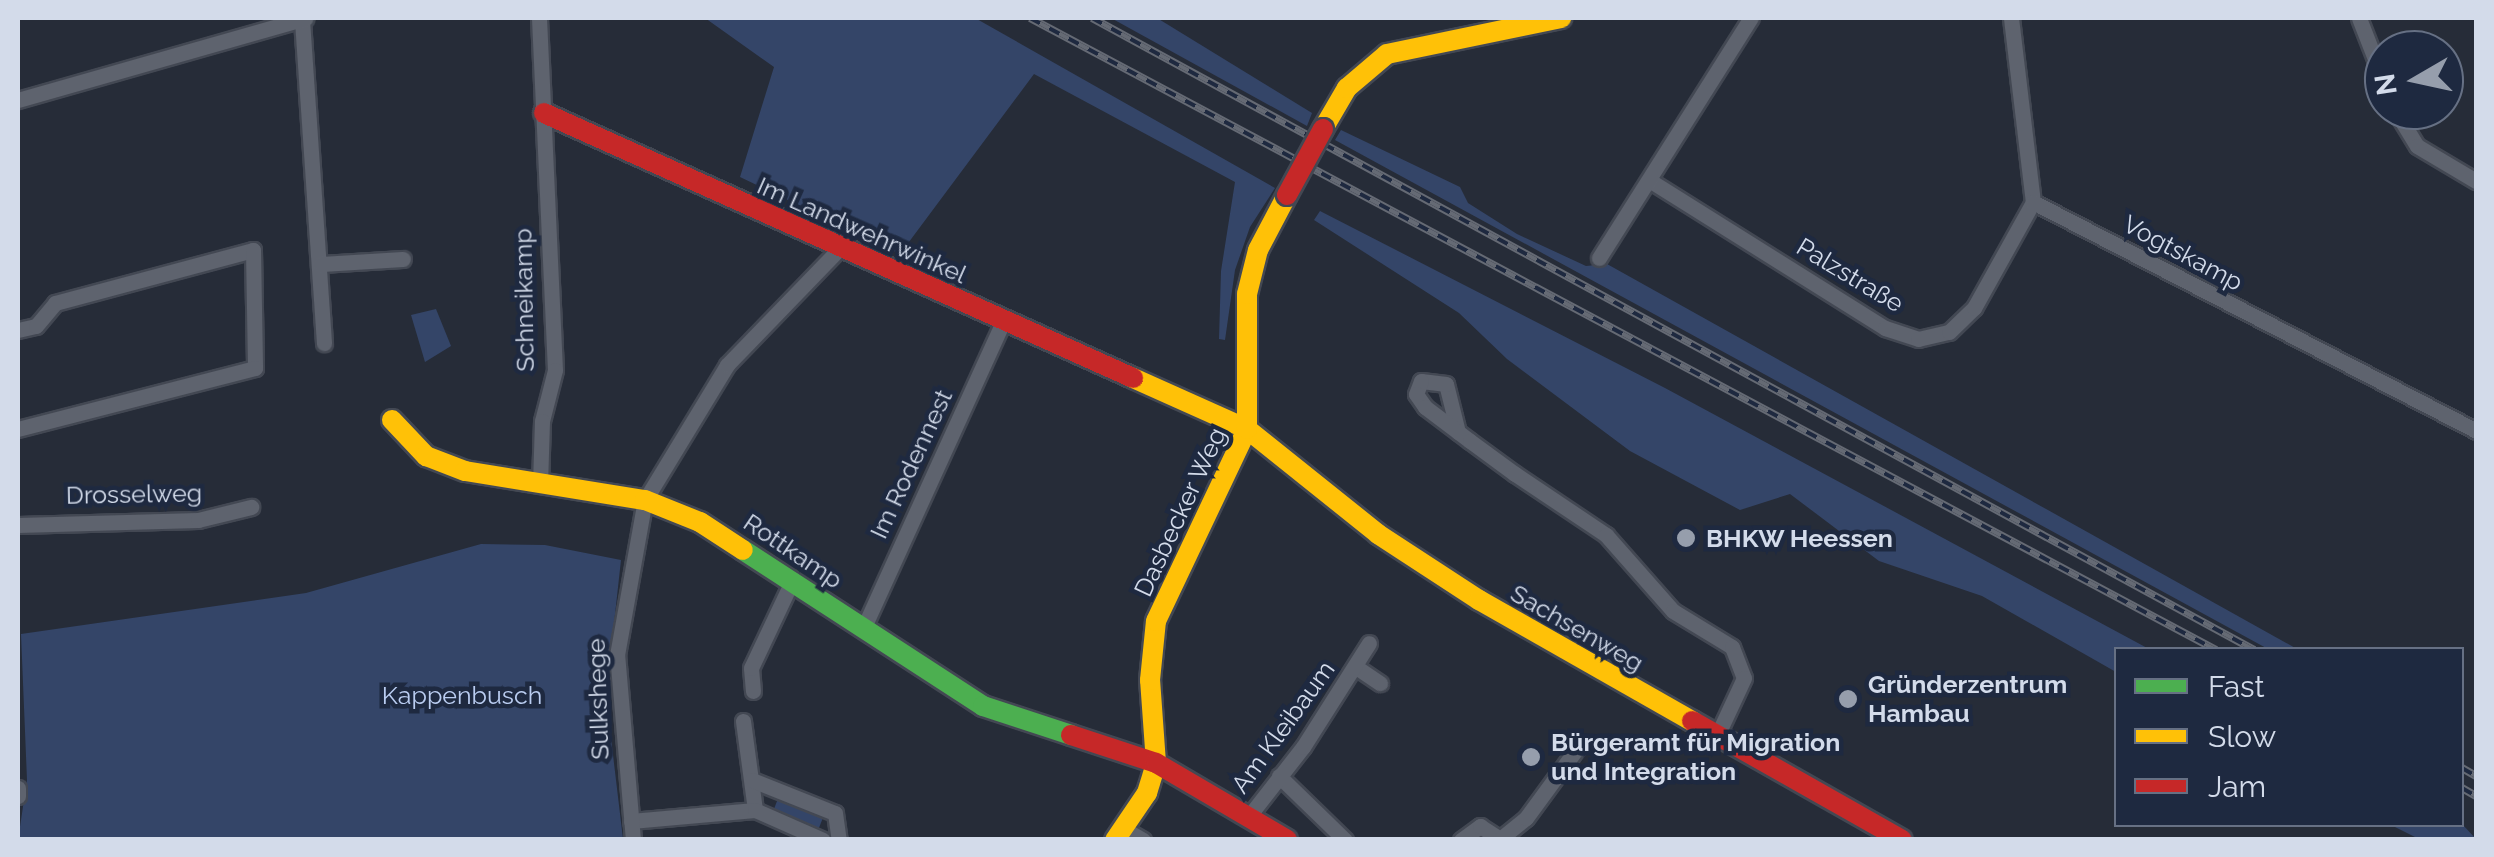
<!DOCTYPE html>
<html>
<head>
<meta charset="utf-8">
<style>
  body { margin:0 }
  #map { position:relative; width:2494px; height:857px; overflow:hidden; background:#262c38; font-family:Raleway,sans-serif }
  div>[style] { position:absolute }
  .green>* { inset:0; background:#344568 }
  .roads { filter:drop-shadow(2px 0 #434853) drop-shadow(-2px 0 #434853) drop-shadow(0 2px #434853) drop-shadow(0 -2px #434853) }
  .street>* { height:15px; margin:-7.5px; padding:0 7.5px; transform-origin:7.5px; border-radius:7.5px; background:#5e636e }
  .fast>* { height:20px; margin:-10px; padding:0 10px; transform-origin:10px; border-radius:10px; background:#4caf50 }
  .slow>* { height:20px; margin:-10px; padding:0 10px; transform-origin:10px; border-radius:10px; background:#ffc107 }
  .jam>* { height:20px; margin:-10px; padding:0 10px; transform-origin:10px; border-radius:10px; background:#c62828 }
  .rail>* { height:8px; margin-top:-4px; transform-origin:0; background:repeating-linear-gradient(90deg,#1e2940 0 11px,#656a74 0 22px); box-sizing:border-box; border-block:2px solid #656a74 }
  .bridges { filter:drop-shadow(2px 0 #434853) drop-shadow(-2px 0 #434853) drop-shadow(0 2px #434853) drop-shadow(0 -2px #434853) }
  .jam-bridge>* { height:20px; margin:-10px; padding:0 10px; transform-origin:10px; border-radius:10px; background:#c62828 }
  .dots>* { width:28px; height:28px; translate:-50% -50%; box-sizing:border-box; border:5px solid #1e2940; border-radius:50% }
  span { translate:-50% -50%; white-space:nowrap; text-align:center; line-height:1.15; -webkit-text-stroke:9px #1e2940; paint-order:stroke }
  .street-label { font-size:25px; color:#d3dbea }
  .poi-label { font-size:25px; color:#d3dbea; font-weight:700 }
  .left { translate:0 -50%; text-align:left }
  .park-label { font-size:25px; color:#bacdf1 }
  .frame { position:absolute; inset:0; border:20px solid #d3dbea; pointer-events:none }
  .legend { position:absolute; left:2114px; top:647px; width:350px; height:180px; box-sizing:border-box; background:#1e2940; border:2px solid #667084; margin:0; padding:12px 18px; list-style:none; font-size:30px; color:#d3dbea }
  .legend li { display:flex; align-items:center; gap:20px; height:50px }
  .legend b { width:50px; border:2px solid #667084 }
  .north { position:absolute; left:2364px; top:30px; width:100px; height:100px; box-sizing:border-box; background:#1e2940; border:2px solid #667084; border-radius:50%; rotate:261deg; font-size:28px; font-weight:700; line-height:40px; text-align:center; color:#d3dbea }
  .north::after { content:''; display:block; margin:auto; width:35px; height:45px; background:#969eac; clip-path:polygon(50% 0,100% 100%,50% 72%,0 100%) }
</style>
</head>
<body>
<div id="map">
  <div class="green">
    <i style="clip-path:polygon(705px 18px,975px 18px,1275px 188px,1250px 227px,1235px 270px,1225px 340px,1219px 339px,1221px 271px,1235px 182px,1034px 74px,900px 254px,740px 177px,774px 67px)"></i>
    <i style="clip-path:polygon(1111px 18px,1157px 18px,1312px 113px,1307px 126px)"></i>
    <i style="clip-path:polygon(1341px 130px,1460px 187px,1468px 203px,1517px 234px,1586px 266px,1607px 264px,2297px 649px,2268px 649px,1335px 140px)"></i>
    <i style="clip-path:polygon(1320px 211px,1665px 388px,2149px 649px,2116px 650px,2116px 672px,1982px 596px,1879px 561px,1790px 494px,1740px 510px,1630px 451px,1507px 359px,1459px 313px,1314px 220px)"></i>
    <i style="clip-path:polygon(436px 309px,451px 346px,425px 362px,411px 315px)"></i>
    <i style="clip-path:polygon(481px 544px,545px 545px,621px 560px,606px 696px,623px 839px,18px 840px,27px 780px,21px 634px,306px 593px)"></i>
    <i style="clip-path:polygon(779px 796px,824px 815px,817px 833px,772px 814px)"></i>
    <i style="clip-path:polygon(2462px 824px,2476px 839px,2419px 839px,2391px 825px)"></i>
  </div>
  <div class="roads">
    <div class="street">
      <i style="left:539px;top:18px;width:352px;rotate:87.4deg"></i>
      <i style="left:555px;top:370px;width:53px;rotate:104.3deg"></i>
      <i style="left:542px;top:421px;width:64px;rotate:91.8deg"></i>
      <i style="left:2011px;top:18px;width:185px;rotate:83.2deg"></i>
      <i style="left:2359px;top:18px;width:69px;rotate:68.7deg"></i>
      <i style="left:302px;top:20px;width:324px;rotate:86.1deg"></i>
      <i style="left:18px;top:100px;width:299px;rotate:-15.9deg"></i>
      <i style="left:2395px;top:110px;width:42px;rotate:58.6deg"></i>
      <i style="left:2417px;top:146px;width:69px;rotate:30.7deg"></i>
      <i style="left:1649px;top:180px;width:279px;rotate:32.1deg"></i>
      <i style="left:1885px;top:328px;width:35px;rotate:18deg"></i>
      <i style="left:1918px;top:339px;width:32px;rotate:-13deg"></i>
      <i style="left:1949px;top:332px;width:35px;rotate:-44deg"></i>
      <i style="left:1974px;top:308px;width:121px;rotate:-60.9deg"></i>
      <i style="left:2033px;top:202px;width:499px;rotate:27.3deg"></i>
      <i style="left:1599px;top:258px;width:284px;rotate:-57.7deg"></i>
      <i style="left:321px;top:264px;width:82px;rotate:-3.5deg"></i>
      <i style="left:18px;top:330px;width:18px;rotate:-13deg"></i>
      <i style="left:36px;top:326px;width:30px;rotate:-50deg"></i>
      <i style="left:55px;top:303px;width:205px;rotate:-15deg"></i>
      <i style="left:253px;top:250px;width:118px;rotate:89deg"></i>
      <i style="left:255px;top:368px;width:245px;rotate:165.6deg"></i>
      <i style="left:1458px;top:432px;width:49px;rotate:-104deg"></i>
      <i style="left:1446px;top:384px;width:25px;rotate:-173deg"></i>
      <i style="left:1421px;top:381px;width:14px;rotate:111deg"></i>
      <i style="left:1416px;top:394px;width:16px;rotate:55deg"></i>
      <i style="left:1425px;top:407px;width:56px;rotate:37.1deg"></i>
      <i style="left:1470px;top:441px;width:56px;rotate:36.3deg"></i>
      <i style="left:1515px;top:474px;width:110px;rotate:33.8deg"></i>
      <i style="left:1606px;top:535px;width:101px;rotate:48.6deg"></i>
      <i style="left:1673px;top:611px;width:69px;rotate:31.4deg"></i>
      <i style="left:1732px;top:647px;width:33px;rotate:69deg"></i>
      <i style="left:1744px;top:678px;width:64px;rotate:115deg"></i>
      <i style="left:18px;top:525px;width:180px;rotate:-1.6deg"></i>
      <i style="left:198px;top:520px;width:55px;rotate:-13.8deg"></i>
      <i style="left:863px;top:629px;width:340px;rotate:-65.5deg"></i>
      <i style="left:1356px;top:667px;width:29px;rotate:34deg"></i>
      <i style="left:753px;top:691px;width:23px;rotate:-95deg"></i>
      <i style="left:751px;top:668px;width:98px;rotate:-64.7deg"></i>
      <i style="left:743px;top:721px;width:90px;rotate:82.3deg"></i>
      <i style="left:1279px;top:776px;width:92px;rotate:44.1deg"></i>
      <i style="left:752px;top:780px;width:89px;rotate:21.7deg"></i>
      <i style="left:835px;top:813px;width:27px;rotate:82deg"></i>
      <i style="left:18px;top:788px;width:8px;rotate:90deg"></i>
      <i style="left:1249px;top:816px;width:88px;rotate:-52deg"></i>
      <i style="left:1303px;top:747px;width:123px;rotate:-57.6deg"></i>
      <i style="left:631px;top:821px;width:124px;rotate:-5.1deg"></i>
      <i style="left:755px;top:810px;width:74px;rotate:23.8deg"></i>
      <i style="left:1124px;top:829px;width:22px;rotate:30deg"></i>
      <i style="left:633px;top:840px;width:186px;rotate:-94.9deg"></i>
      <i style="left:617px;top:655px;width:158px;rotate:-79.8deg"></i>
      <i style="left:645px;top:500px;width:158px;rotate:-58.7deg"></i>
      <i style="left:727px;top:365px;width:163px;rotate:-46deg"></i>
      <i style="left:1461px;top:840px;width:24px;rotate:-36deg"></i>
      <i style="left:1480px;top:826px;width:24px;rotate:33deg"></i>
      <i style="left:1500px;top:839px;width:33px;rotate:-39deg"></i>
      <i style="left:1526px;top:818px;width:88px;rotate:-53.8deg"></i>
    </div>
    <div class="fast">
      <i style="left:743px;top:550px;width:286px;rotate:33deg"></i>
      <i style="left:983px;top:706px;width:93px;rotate:18.2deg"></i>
    </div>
    <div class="slow">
      <i style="left:1323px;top:129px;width:48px;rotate:-59.7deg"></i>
      <i style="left:1347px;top:88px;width:52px;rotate:-40.4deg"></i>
      <i style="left:1387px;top:54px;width:178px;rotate:-11.7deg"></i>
      <i style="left:1133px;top:378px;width:125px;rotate:24.1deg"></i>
      <i style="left:1247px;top:429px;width:168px;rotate:38.7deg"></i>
      <i style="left:1378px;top:534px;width:121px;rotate:33.2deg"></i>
      <i style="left:1479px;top:600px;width:245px;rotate:29.6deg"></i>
      <i style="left:392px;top:420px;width:50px;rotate:46.6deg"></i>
      <i style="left:426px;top:456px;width:42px;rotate:21deg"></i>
      <i style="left:465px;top:471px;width:182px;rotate:9.2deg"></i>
      <i style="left:645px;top:500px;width:59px;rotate:21.8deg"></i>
      <i style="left:700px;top:522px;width:51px;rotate:33.1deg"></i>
      <i style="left:1115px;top:840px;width:57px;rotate:-55.8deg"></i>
      <i style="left:1147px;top:793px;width:31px;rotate:-73deg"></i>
      <i style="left:1156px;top:763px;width:83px;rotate:-94.1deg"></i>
      <i style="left:1150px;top:680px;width:59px;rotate:-84.2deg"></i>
      <i style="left:1156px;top:621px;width:212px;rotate:-64.6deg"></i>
      <i style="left:1247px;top:429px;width:135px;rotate:-90deg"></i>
      <i style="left:1247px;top:294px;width:45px;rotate:-76deg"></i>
      <i style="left:1258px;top:250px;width:62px;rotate:-62.2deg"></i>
    </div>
    <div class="jam">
      <i style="left:544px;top:113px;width:646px;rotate:24.22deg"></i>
      <i style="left:1692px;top:721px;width:241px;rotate:29.5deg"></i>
      <i style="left:1071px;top:735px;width:89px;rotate:18.2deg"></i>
      <i style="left:1156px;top:763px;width:152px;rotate:30.4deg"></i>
    </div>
  </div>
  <div class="rail">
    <i style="left:1030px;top:18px;width:1344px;rotate:28.05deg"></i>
    <i style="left:1092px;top:18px;width:1323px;rotate:28.54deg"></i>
    <i style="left:2462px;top:768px;width:16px;rotate:30deg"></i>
    <i style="left:2462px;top:788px;width:16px;rotate:30deg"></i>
  </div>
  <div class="bridges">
    <div class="jam-bridge">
      <i style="left:1287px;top:195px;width:75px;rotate:-61.4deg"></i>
    </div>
  </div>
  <div class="dots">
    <i style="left:1686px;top:538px;background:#969eac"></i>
    <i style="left:1848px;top:699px;background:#969eac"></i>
    <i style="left:1531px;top:757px;background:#969eac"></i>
  </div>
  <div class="street-label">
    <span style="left:862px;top:230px;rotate:24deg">Im Landwehrwinkel</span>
    <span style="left:2183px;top:253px;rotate:28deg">Vogtskamp</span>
    <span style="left:1850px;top:275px;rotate:31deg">Palzstraße</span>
    <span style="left:524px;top:300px;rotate:-91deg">Schneikamp</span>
    <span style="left:911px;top:464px;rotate:-65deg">Im Rodennest</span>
    <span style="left:134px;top:494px;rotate:-1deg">Drosselweg</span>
    <span style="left:1180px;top:512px;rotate:-65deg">Dasbecker Weg</span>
    <span style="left:793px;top:551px;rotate:34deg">Rottkamp</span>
    <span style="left:1577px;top:628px;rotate:30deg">Sachsenweg</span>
    <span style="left:598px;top:699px;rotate:-92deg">Sulkshege</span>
    <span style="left:1283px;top:727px;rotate:-54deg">Am Kleibaum</span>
  </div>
  <div class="poi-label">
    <span class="left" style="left:1706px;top:538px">BHKW Heessen</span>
    <span class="left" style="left:1868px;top:699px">Gründerzentrum<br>Hambau</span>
    <span class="left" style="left:1551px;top:757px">Bürgeramt für Migration<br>und Integration</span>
  </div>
  <div class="park-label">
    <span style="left:462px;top:695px">Kappenbusch</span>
  </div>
  <div class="frame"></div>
  <ul class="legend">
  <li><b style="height:12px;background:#4caf50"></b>Fast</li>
  <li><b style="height:12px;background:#ffc107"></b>Slow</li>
  <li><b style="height:12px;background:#c62828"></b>Jam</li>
  </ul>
  <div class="north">N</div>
</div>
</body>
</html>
